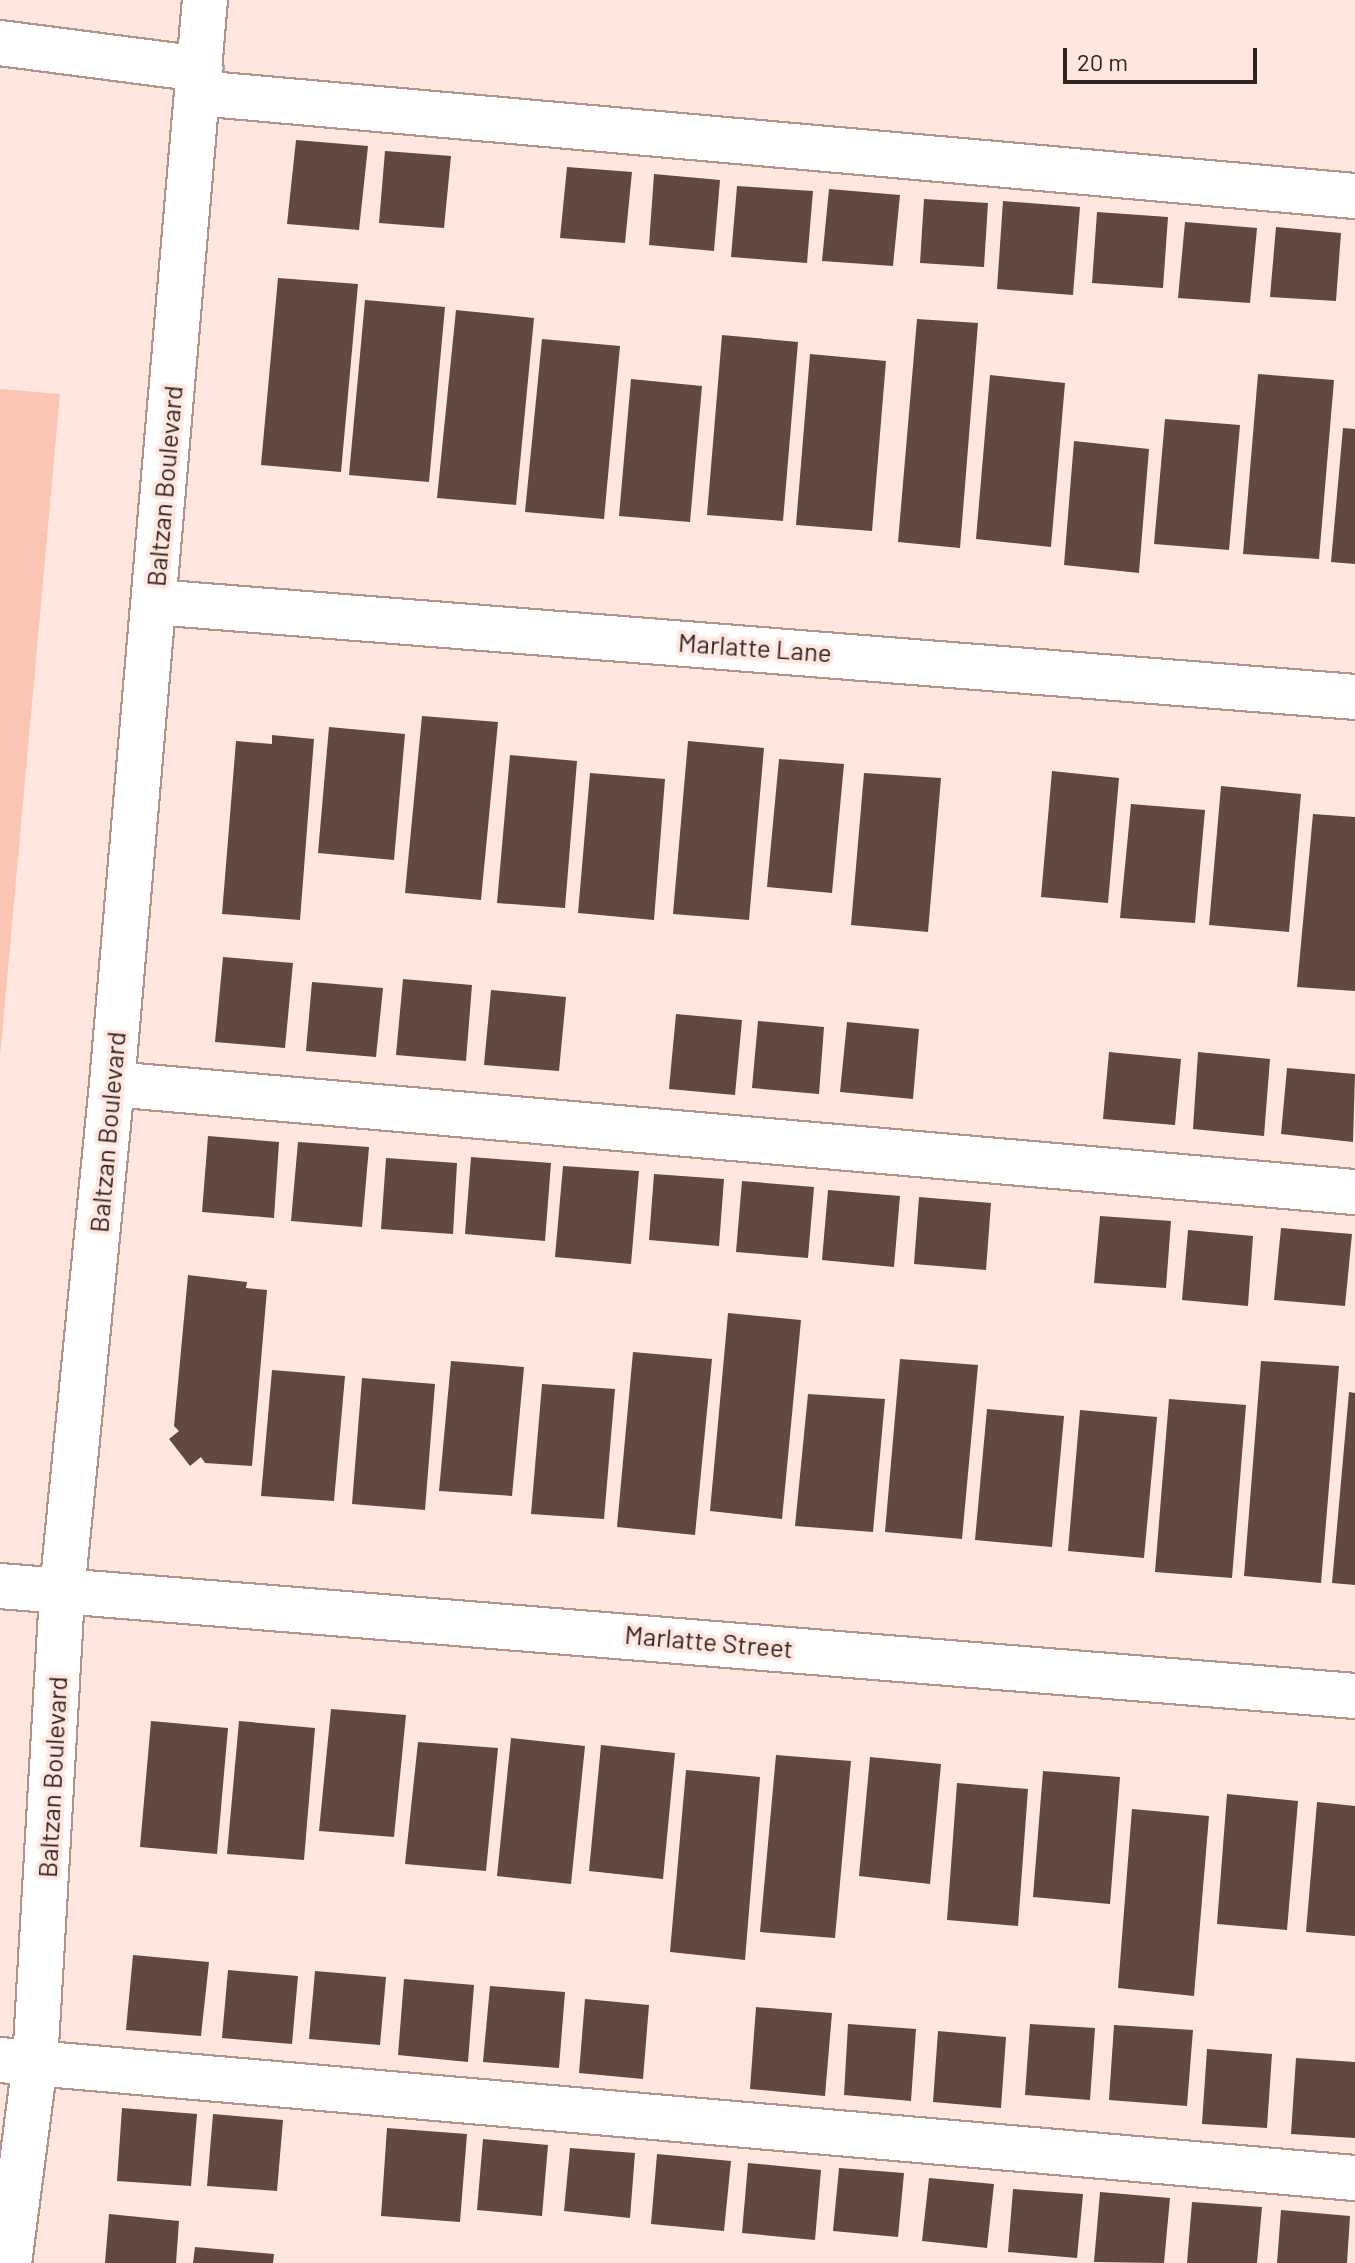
<!DOCTYPE html>
<html>
<head>
<meta charset="utf-8">
<style>
  body { margin:0 }
  #map { position:relative; width:1355px; height:2263px; overflow:hidden; background:#ffe7df; font-family:Barlow,sans-serif }
  div>[style] { position:absolute }
  .green>* { inset:0; background:#fbc5b4 }
  .building>* { inset:0; background:#614840 }
  .roads { filter:drop-shadow(2px 0 #b1958c) drop-shadow(-2px 0 #b1958c) drop-shadow(0 2px #b1958c) drop-shadow(0 -2px #b1958c) }
  .minor>* { height:44px; margin:-22px; padding:0 22px; transform-origin:22px; border-radius:22px; background:#fff }
  span { translate:-50% -50%; white-space:nowrap; text-align:center; line-height:1.15; -webkit-text-stroke:8px #ffe7df; paint-order:stroke }
  .street-label { font-size:26px; color:#2f2420 }
  .scale { position:absolute; left:1063px; top:48px; width:194px; height:36px; box-sizing:border-box; border:4px solid #2f2420; border-top:0; padding-left:10px; font-size:24px; line-height:28px; white-space:nowrap; color:#2f2420; -webkit-text-stroke:6px #ffe7df; paint-order:stroke }
</style>
</head>
<body>
<div id="map">
  <div class="green">
    <i style="clip-path:polygon(0 389px,60px 394px,0 1057px)"></i>
  </div>
  <div class="building">
    <i style="clip-path:polygon(296px 140px,368px 146px,359px 230px,287px 224px)"></i>
    <i style="clip-path:polygon(385px 151px,451px 156px,444px 228px,379px 223px)"></i>
    <i style="clip-path:polygon(567px 167px,632px 172px,625px 243px,560px 238px)"></i>
    <i style="clip-path:polygon(654px 174px,720px 180px,714px 251px,649px 245px)"></i>
    <i style="clip-path:polygon(737px 186px,813px 191px,807px 263px,731px 257px)"></i>
    <i style="clip-path:polygon(829px 189px,900px 195px,893px 266px,822px 261px)"></i>
    <i style="clip-path:polygon(924px 199px,988px 203px,984px 267px,920px 263px)"></i>
    <i style="clip-path:polygon(1003px 201px,1080px 207px,1073px 295px,997px 289px)"></i>
    <i style="clip-path:polygon(1097px 212px,1168px 217px,1163px 288px,1092px 283px)"></i>
    <i style="clip-path:polygon(1185px 222px,1257px 228px,1250px 303px,1178px 298px)"></i>
    <i style="clip-path:polygon(1276px 227px,1341px 233px,1336px 301px,1270px 297px)"></i>
    <i style="clip-path:polygon(278px 278px,358px 284px,341px 472px,261px 465px)"></i>
    <i style="clip-path:polygon(365px 300px,445px 307px,429px 482px,349px 475px)"></i>
    <i style="clip-path:polygon(456px 310px,534px 318px,516px 505px,437px 498px)"></i>
    <i style="clip-path:polygon(917px 319px,978px 323px,960px 548px,898px 542px)"></i>
    <i style="clip-path:polygon(722px 335px,798px 342px,783px 521px,707px 515px)"></i>
    <i style="clip-path:polygon(542px 339px,620px 346px,604px 519px,525px 512px)"></i>
    <i style="clip-path:polygon(810px 354px,886px 361px,872px 531px,796px 525px)"></i>
    <i style="clip-path:polygon(1258px 374px,1334px 380px,1319px 559px,1243px 554px)"></i>
    <i style="clip-path:polygon(990px 375px,1065px 383px,1051px 547px,976px 539px)"></i>
    <i style="clip-path:polygon(631px 379px,702px 386px,690px 522px,619px 516px)"></i>
    <i style="clip-path:polygon(1165px 419px,1240px 425px,1229px 550px,1154px 544px)"></i>
    <i style="clip-path:polygon(1343px 428px,1355px 429px,1355px 564px,1331px 562px)"></i>
    <i style="clip-path:polygon(1074px 441px,1149px 449px,1139px 573px,1064px 565px)"></i>
    <i style="clip-path:polygon(422px 716px,498px 722px,481px 900px,405px 893px)"></i>
    <i style="clip-path:polygon(329px 727px,405px 734px,394px 860px,318px 853px)"></i>
    <i style="clip-path:polygon(272px 735px,314px 739px,300px 920px,222px 914px,236px 741px,272px 744px)"></i>
    <i style="clip-path:polygon(688px 741px,764px 748px,749px 920px,673px 914px)"></i>
    <i style="clip-path:polygon(510px 755px,577px 761px,565px 908px,497px 903px)"></i>
    <i style="clip-path:polygon(779px 759px,844px 764px,832px 893px,767px 887px)"></i>
    <i style="clip-path:polygon(1052px 771px,1119px 778px,1108px 903px,1041px 897px)"></i>
    <i style="clip-path:polygon(590px 773px,665px 779px,654px 920px,578px 913px)"></i>
    <i style="clip-path:polygon(864px 773px,941px 778px,928px 932px,851px 925px)"></i>
    <i style="clip-path:polygon(1221px 786px,1301px 794px,1289px 932px,1209px 925px)"></i>
    <i style="clip-path:polygon(1131px 804px,1205px 810px,1195px 923px,1120px 918px)"></i>
    <i style="clip-path:polygon(1313px 814px,1355px 817px,1355px 991px,1297px 987px)"></i>
    <i style="clip-path:polygon(223px 957px,293px 963px,285px 1048px,215px 1042px)"></i>
    <i style="clip-path:polygon(403px 979px,472px 985px,466px 1061px,396px 1055px)"></i>
    <i style="clip-path:polygon(312px 982px,383px 988px,376px 1057px,306px 1051px)"></i>
    <i style="clip-path:polygon(491px 990px,566px 997px,559px 1071px,484px 1065px)"></i>
    <i style="clip-path:polygon(676px 1014px,742px 1020px,735px 1095px,669px 1089px)"></i>
    <i style="clip-path:polygon(758px 1021px,824px 1027px,819px 1094px,752px 1088px)"></i>
    <i style="clip-path:polygon(847px 1022px,919px 1029px,913px 1099px,840px 1092px)"></i>
    <i style="clip-path:polygon(1109px 1052px,1181px 1059px,1175px 1125px,1103px 1119px)"></i>
    <i style="clip-path:polygon(1198px 1052px,1270px 1059px,1264px 1136px,1193px 1129px)"></i>
    <i style="clip-path:polygon(1287px 1068px,1355px 1074px,1353px 1142px,1281px 1134px)"></i>
    <i style="clip-path:polygon(208px 1136px,279px 1142px,274px 1218px,202px 1212px)"></i>
    <i style="clip-path:polygon(298px 1142px,369px 1147px,362px 1227px,291px 1221px)"></i>
    <i style="clip-path:polygon(471px 1157px,551px 1163px,545px 1241px,465px 1234px)"></i>
    <i style="clip-path:polygon(386px 1158px,457px 1163px,453px 1234px,381px 1229px)"></i>
    <i style="clip-path:polygon(563px 1166px,639px 1171px,631px 1264px,555px 1257px)"></i>
    <i style="clip-path:polygon(654px 1174px,724px 1179px,719px 1246px,649px 1240px)"></i>
    <i style="clip-path:polygon(742px 1181px,814px 1187px,808px 1258px,736px 1252px)"></i>
    <i style="clip-path:polygon(828px 1190px,900px 1196px,894px 1267px,822px 1260px)"></i>
    <i style="clip-path:polygon(919px 1197px,991px 1203px,986px 1270px,914px 1264px)"></i>
    <i style="clip-path:polygon(1100px 1216px,1171px 1221px,1166px 1288px,1094px 1283px)"></i>
    <i style="clip-path:polygon(1281px 1228px,1352px 1234px,1345px 1306px,1274px 1300px)"></i>
    <i style="clip-path:polygon(1188px 1230px,1253px 1236px,1248px 1306px,1182px 1300px)"></i>
    <i style="clip-path:polygon(188px 1275px,247px 1282px,246px 1288px,267px 1290px,252px 1466px,205px 1463px,201px 1457px,190px 1466px,169px 1439px,179px 1431px,174px 1426px)"></i>
    <i style="clip-path:polygon(728px 1313px,801px 1320px,782px 1519px,710px 1511px)"></i>
    <i style="clip-path:polygon(633px 1352px,712px 1359px,695px 1535px,617px 1527px)"></i>
    <i style="clip-path:polygon(900px 1359px,978px 1365px,962px 1539px,885px 1532px)"></i>
    <i style="clip-path:polygon(451px 1361px,524px 1367px,512px 1496px,439px 1491px)"></i>
    <i style="clip-path:polygon(1261px 1361px,1339px 1366px,1321px 1583px,1244px 1576px)"></i>
    <i style="clip-path:polygon(272px 1370px,345px 1376px,334px 1501px,261px 1496px)"></i>
    <i style="clip-path:polygon(362px 1378px,435px 1384px,425px 1510px,352px 1504px)"></i>
    <i style="clip-path:polygon(542px 1384px,615px 1389px,604px 1519px,531px 1514px)"></i>
    <i style="clip-path:polygon(1349px 1392px,1355px 1393px,1355px 1585px,1332px 1583px)"></i>
    <i style="clip-path:polygon(808px 1394px,885px 1399px,873px 1532px,795px 1526px)"></i>
    <i style="clip-path:polygon(1169px 1399px,1246px 1405px,1232px 1578px,1155px 1572px)"></i>
    <i style="clip-path:polygon(987px 1409px,1064px 1416px,1052px 1547px,975px 1540px)"></i>
    <i style="clip-path:polygon(1080px 1410px,1157px 1417px,1144px 1558px,1068px 1551px)"></i>
    <i style="clip-path:polygon(331px 1709px,406px 1715px,394px 1837px,319px 1831px)"></i>
    <i style="clip-path:polygon(151px 1721px,228px 1728px,217px 1854px,140px 1847px)"></i>
    <i style="clip-path:polygon(239px 1721px,315px 1728px,304px 1860px,227px 1854px)"></i>
    <i style="clip-path:polygon(511px 1738px,585px 1746px,571px 1884px,497px 1876px)"></i>
    <i style="clip-path:polygon(418px 1742px,498px 1748px,486px 1871px,405px 1864px)"></i>
    <i style="clip-path:polygon(601px 1745px,675px 1753px,663px 1879px,589px 1871px)"></i>
    <i style="clip-path:polygon(776px 1755px,851px 1761px,835px 1938px,760px 1932px)"></i>
    <i style="clip-path:polygon(870px 1757px,941px 1764px,930px 1884px,859px 1876px)"></i>
    <i style="clip-path:polygon(686px 1770px,760px 1777px,745px 1960px,670px 1952px)"></i>
    <i style="clip-path:polygon(1043px 1771px,1120px 1777px,1110px 1904px,1033px 1897px)"></i>
    <i style="clip-path:polygon(957px 1783px,1028px 1789px,1018px 1926px,947px 1920px)"></i>
    <i style="clip-path:polygon(1227px 1794px,1298px 1801px,1287px 1930px,1217px 1924px)"></i>
    <i style="clip-path:polygon(1317px 1802px,1355px 1806px,1355px 1936px,1306px 1932px)"></i>
    <i style="clip-path:polygon(1132px 1809px,1209px 1816px,1194px 1996px,1118px 1988px)"></i>
    <i style="clip-path:polygon(133px 1955px,209px 1962px,201px 2036px,126px 2030px)"></i>
    <i style="clip-path:polygon(228px 1970px,298px 1976px,292px 2044px,222px 2038px)"></i>
    <i style="clip-path:polygon(315px 1971px,386px 1977px,380px 2045px,309px 2039px)"></i>
    <i style="clip-path:polygon(404px 1979px,474px 1985px,468px 2062px,398px 2055px)"></i>
    <i style="clip-path:polygon(490px 1986px,565px 1992px,559px 2068px,483px 2062px)"></i>
    <i style="clip-path:polygon(585px 1999px,649px 2005px,643px 2079px,579px 2073px)"></i>
    <i style="clip-path:polygon(756px 2007px,832px 2013px,825px 2096px,750px 2089px)"></i>
    <i style="clip-path:polygon(848px 2024px,916px 2029px,911px 2101px,844px 2095px)"></i>
    <i style="clip-path:polygon(1030px 2024px,1095px 2028px,1090px 2100px,1025px 2095px)"></i>
    <i style="clip-path:polygon(1114px 2025px,1193px 2030px,1187px 2106px,1109px 2100px)"></i>
    <i style="clip-path:polygon(938px 2031px,1006px 2037px,1001px 2108px,933px 2102px)"></i>
    <i style="clip-path:polygon(1207px 2049px,1272px 2054px,1267px 2128px,1202px 2124px)"></i>
    <i style="clip-path:polygon(1296px 2058px,1355px 2062px,1355px 2138px,1291px 2134px)"></i>
    <i style="clip-path:polygon(122px 2108px,197px 2114px,191px 2186px,117px 2181px)"></i>
    <i style="clip-path:polygon(213px 2114px,283px 2120px,277px 2191px,207px 2186px)"></i>
    <i style="clip-path:polygon(387px 2128px,467px 2134px,460px 2222px,381px 2216px)"></i>
    <i style="clip-path:polygon(483px 2139px,548px 2145px,542px 2216px,477px 2210px)"></i>
    <i style="clip-path:polygon(570px 2148px,635px 2153px,630px 2218px,564px 2211px)"></i>
    <i style="clip-path:polygon(657px 2154px,731px 2161px,724px 2231px,651px 2224px)"></i>
    <i style="clip-path:polygon(748px 2163px,821px 2170px,815px 2240px,742px 2233px)"></i>
    <i style="clip-path:polygon(839px 2168px,904px 2173px,898px 2237px,833px 2231px)"></i>
    <i style="clip-path:polygon(929px 2178px,994px 2184px,987px 2248px,922px 2241px)"></i>
    <i style="clip-path:polygon(1013px 2189px,1083px 2194px,1077px 2258px,1008px 2252px)"></i>
    <i style="clip-path:polygon(1100px 2192px,1170px 2198px,1164px 2263px,1094px 2262px)"></i>
    <i style="clip-path:polygon(1192px 2202px,1262px 2207px,1257px 2263px,1187px 2263px)"></i>
    <i style="clip-path:polygon(1281px 2210px,1350px 2216px,1347px 2263px,1277px 2263px)"></i>
    <i style="clip-path:polygon(109px 2214px,179px 2221px,176px 2263px,105px 2263px)"></i>
    <i style="clip-path:polygon(195px 2247px,274px 2254px,273px 2263px,193px 2263px)"></i>
  </div>
  <div class="roads">
    <div class="minor">
      <i style="left:0;top:43px;width:202px;rotate:7.4deg"></i>
      <i style="left:198px;top:93px;width:1162px;rotate:5.09deg"></i>
      <i style="left:154px;top:602px;width:1205px;rotate:4.52deg"></i>
      <i style="left:112px;top:1084px;width:1248px;rotate:4.97deg"></i>
      <i style="left:0;top:1586px;width:1359px;rotate:4.64deg"></i>
      <i style="left:0;top:2060px;width:1360px;rotate:4.98deg"></i>
      <i style="left:9px;top:2263px;width:202px;rotate:-82.6deg"></i>
      <i style="left:35px;top:2063px;width:472px;rotate:-86.7deg"></i>
      <i style="left:62px;top:1592px;width:510px;rotate:-84.38deg"></i>
      <i style="left:112px;top:1084px;width:1088px;rotate:-85.1deg"></i>
    </div>
  </div>
  <div class="street-label">
    <span style="left:164px;top:486px;rotate:-85deg">Baltzan Boulevard</span>
    <span style="left:755px;top:647px;rotate:4deg">Marlatte Lane</span>
    <span style="left:107px;top:1132px;rotate:-85deg">Baltzan Boulevard</span>
    <span style="left:709px;top:1641px;rotate:5deg">Marlatte Street</span>
    <span style="left:52px;top:1777px;rotate:-87deg">Baltzan Boulevard</span>
  </div>
  <div class="scale">20 m</div>
</div>
</body>
</html>
